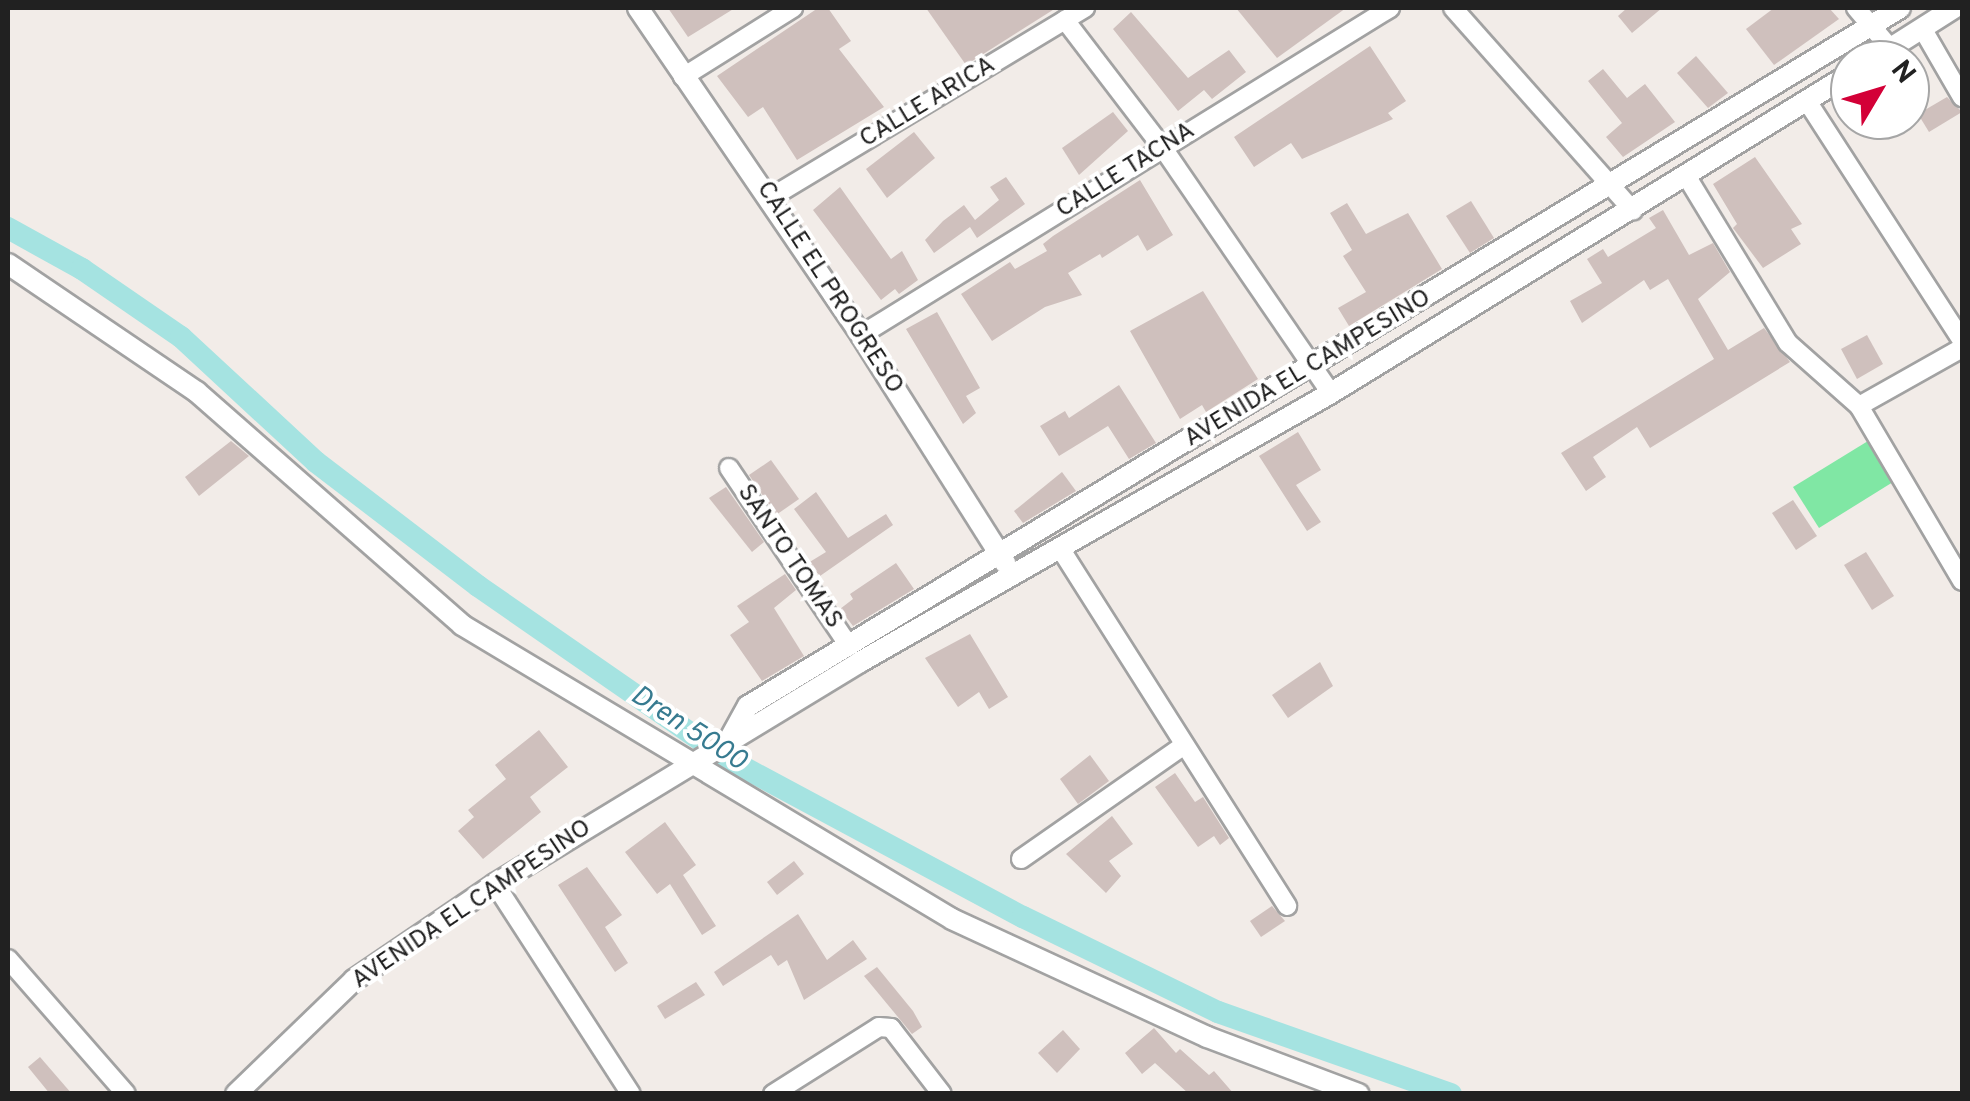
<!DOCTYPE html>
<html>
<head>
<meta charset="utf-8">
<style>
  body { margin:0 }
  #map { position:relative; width:1970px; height:1101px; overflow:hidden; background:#f2ece8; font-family:Overpass,sans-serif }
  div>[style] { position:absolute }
  .pitch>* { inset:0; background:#80e7a4 }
  .canal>* { height:22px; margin:-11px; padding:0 11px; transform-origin:11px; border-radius:11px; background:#a5e3e1 }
  .building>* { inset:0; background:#cfc0bd }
  .roads { filter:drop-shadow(2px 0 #a2a2a2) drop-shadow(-2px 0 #a2a2a2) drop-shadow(0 2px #a2a2a2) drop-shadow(0 -2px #a2a2a2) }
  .minor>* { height:18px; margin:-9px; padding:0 9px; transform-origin:9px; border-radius:9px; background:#fff }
  .tertiary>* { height:20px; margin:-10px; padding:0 10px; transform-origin:10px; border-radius:10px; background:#fff }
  span { translate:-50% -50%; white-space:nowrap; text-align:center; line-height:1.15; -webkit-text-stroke:8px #fff; paint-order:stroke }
  .street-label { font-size:25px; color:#212121 }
  .water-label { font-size:28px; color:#377b90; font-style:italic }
  .frame { position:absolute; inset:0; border:10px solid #212121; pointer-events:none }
  .north { position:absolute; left:1830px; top:40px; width:100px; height:100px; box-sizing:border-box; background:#fff; border:2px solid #a6a6a6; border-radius:50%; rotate:52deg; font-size:28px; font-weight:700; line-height:40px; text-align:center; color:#212121 }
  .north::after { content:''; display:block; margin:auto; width:35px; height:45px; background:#d30037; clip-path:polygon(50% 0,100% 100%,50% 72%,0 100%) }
</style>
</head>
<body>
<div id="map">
  <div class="pitch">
    <i style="clip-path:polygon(1868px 441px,1893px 482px,1819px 528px,1793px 487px)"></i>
  </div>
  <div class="canal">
    <i style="left:8px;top:228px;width:85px;rotate:29deg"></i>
    <i style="left:82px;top:269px;width:120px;rotate:34.5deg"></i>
    <i style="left:181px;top:337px;width:184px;rotate:42.8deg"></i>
    <i style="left:316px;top:462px;width:204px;rotate:37.4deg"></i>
    <i style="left:478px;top:586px;width:302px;rotate:34.7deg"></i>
    <i style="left:726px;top:758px;width:337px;rotate:28.2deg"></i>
    <i style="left:1023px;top:917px;width:217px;rotate:26deg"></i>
    <i style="left:1218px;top:1012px;width:247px;rotate:19.4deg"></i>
  </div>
  <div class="building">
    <i style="clip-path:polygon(668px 8px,735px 8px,688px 37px)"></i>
    <i style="clip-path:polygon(818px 8px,828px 8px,851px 41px,839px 49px,884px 107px,797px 160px,763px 107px,748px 117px,717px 76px)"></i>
    <i style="clip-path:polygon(926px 8px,1056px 8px,966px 65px)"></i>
    <i style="clip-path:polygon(1236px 8px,1346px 8px,1277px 58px)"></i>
    <i style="clip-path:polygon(1627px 8px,1662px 8px,1632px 33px,1618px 16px)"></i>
    <i style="clip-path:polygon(1774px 8px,1829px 8px,1839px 19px,1774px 65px,1746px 29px)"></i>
    <i style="clip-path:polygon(1131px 12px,1188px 78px,1229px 50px,1246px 72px,1212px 99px,1204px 90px,1178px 111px,1113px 29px)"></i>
    <i style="clip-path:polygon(1370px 46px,1406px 101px,1388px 113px,1393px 119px,1302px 159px,1291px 143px,1254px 167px,1234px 137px)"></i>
    <i style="clip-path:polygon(1696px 56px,1728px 93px,1708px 108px,1677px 73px)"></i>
    <i style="clip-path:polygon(1603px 69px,1627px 98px,1645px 84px,1675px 122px,1623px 157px,1606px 137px,1622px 123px,1588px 81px)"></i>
    <i style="clip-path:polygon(1947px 97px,1962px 112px,1929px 132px,1918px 114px)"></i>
    <i style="clip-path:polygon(1113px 112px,1128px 131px,1079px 175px,1062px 148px)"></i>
    <i style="clip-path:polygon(914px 132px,935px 158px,887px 198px,866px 169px)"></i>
    <i style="clip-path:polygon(1755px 157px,1802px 224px,1791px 229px,1801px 244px,1763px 268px,1733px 228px,1737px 224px,1713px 184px)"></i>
    <i style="clip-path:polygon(1006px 177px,1025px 204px,977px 238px,970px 227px,934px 253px,925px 240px,943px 221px,964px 205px,975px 220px,999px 200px,990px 187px)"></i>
    <i style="clip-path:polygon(1140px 180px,1173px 235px,1147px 251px,1138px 235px,1102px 258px,1100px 254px,1068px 273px,1082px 295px,1045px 307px,992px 341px,961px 294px,1010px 262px,1015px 269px,1047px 251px,1043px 244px,1053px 236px)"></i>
    <i style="clip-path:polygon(840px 187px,891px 259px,902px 251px,918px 280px,899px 294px,895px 289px,881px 300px,813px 210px)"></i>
    <i style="clip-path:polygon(1471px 201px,1494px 238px,1470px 253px,1446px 216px)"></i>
    <i style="clip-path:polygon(1347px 203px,1366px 234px,1408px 213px,1442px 269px,1349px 326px,1338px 308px,1366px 292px,1343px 256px,1352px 250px,1330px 213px)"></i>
    <i style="clip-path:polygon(1663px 210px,1689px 255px,1713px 243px,1730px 272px,1698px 299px,1728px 350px,1764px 328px,1790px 362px,1650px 448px,1637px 427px,1593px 457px,1606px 477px,1586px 491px,1561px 453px,1714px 359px,1668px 279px,1650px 290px,1644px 280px,1582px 323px,1570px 301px,1602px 283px,1587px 259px,1603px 249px,1608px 257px,1656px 228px,1649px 218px)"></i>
    <i style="clip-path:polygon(1203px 291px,1258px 379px,1206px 412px,1202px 405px,1180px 419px,1130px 331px)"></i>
    <i style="clip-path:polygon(937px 312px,980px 388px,966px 396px,976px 413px,963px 424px,906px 329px)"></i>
    <i style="clip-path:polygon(1867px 335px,1883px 364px,1857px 379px,1841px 349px)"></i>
    <i style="clip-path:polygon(1119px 385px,1156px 443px,1129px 459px,1108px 426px,1059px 456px,1040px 426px,1065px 411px,1069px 418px)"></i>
    <i style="clip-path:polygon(1298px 432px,1321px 470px,1296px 485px,1321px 522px,1307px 531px,1259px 456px)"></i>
    <i style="clip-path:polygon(231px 441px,249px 456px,199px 496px,185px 477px)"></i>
    <i style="clip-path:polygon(771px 460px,799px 499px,776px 515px,749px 475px)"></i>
    <i style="clip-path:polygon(1062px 472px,1076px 491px,1023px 523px,1014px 511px)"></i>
    <i style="clip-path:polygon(726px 487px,764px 542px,752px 552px,709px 498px)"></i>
    <i style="clip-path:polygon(816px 492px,848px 538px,886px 514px,893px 525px,820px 576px,808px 563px,826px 552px,794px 509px)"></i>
    <i style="clip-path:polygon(1793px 500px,1817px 536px,1796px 550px,1772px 513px)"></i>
    <i style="clip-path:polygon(1866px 552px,1894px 596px,1872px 610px,1844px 565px)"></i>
    <i style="clip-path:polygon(896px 563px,914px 589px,853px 626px,840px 609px,853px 599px,850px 594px)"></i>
    <i style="clip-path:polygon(785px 574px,796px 590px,774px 608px,804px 656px,762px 681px,730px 635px,749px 622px,737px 606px)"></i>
    <i style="clip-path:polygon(970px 634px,1008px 697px,989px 709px,979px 692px,958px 707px,925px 658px)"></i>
    <i style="clip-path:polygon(1320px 662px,1333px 686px,1288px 718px,1272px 695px)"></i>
    <i style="clip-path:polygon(539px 730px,568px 767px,530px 797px,541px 812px,483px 859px,458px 831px,474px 817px,468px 810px,506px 779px,495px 765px)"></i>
    <i style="clip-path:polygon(1090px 755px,1109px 781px,1078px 804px,1060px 779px)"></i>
    <i style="clip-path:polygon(1175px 773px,1195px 802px,1203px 797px,1229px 838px,1220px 845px,1214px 836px,1198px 847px,1155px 787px)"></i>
    <i style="clip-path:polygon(1112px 816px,1133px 844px,1109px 861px,1121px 876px,1106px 893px,1066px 854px)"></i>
    <i style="clip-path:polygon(665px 822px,696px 865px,683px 875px,716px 926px,702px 935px,670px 884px,657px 894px,625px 852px)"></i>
    <i style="clip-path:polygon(794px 861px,804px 874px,777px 895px,767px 882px)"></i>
    <i style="clip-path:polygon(587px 867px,622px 915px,605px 927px,628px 963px,615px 972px,558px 885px)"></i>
    <i style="clip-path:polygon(1272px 906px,1285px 921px,1261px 937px,1250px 921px)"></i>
    <i style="clip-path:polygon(798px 914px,827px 960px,853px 940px,867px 959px,804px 1000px,787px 960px,778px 966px,771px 955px,723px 986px,714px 972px)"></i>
    <i style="clip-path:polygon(877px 967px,913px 1011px,922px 1027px,912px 1034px,864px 976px)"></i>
    <i style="clip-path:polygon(696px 982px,705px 995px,665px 1019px,657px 1006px)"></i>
    <i style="clip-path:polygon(1154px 1028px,1176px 1053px,1180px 1049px,1209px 1075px,1214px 1071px,1234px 1094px,1189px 1094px,1155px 1063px,1142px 1074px,1125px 1053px)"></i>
    <i style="clip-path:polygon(1063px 1030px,1080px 1049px,1057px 1073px,1038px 1053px)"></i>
    <i style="clip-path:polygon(40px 1057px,72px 1094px,50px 1094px,28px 1067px)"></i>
  </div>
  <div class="roads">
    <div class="minor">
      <i style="left:1453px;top:8px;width:271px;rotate:48.4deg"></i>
      <i style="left:1856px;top:8px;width:52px;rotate:49.6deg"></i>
      <i style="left:1065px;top:20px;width:161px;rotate:52.6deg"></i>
      <i style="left:1163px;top:148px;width:297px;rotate:55.6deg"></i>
      <i style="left:1922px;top:28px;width:80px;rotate:59.9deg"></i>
      <i style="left:683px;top:77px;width:130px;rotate:-32.1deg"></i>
      <i style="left:1807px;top:101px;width:286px;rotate:57.1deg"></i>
      <i style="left:1687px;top:177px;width:194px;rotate:58.7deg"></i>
      <i style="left:1788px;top:343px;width:95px;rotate:41.6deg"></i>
      <i style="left:1859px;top:406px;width:118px;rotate:-29.4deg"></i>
      <i style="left:770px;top:198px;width:368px;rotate:-31.1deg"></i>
      <i style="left:861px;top:335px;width:622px;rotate:-31.72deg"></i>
      <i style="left:1859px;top:406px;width:203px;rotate:59.5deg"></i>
      <i style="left:729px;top:468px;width:215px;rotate:56deg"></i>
      <i style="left:1060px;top:548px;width:424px;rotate:57.6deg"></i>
      <i style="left:1021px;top:859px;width:198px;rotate:-34.9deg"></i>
      <i style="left:495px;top:884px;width:250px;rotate:57.1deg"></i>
      <i style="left:8px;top:959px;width:179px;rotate:48.8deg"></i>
      <i style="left:773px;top:1094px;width:125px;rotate:-32.3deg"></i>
      <i style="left:879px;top:1027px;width:12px;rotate:5deg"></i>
      <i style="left:891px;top:1028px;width:83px;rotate:52.3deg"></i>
    </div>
    <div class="tertiary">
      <i style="left:638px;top:8px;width:396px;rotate:55.7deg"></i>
      <i style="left:861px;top:335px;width:271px;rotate:57.7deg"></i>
      <i style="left:1872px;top:60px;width:97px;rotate:-32.4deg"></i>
      <i style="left:8px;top:264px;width:228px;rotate:34.1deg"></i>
      <i style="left:197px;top:392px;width:353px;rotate:41.3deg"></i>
      <i style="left:462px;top:625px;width:571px;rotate:30.96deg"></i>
      <i style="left:952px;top:919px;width:281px;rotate:24.8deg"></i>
      <i style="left:1207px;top:1037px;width:162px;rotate:20.6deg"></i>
      <i style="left:729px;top:740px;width:39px;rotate:-61deg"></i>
      <i style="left:748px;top:706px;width:1347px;rotate:-31.21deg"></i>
      <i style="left:236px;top:1094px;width:164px;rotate:-44deg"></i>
      <i style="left:354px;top:980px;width:171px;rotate:-34.2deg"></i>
      <i style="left:495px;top:884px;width:427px;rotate:-31.3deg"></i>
      <i style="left:860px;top:662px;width:542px;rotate:-29.73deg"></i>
      <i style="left:1331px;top:393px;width:609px;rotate:-31.58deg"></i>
    </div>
  </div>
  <div class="street-label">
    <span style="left:928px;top:103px;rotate:-31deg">CALLE ARICA</span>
    <span style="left:1126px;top:171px;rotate:-32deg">CALLE TACNA</span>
    <span style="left:829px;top:288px;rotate:57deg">CALLE EL PROGRESO</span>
    <span style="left:1308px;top:369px;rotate:-31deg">AVENIDA EL CAMPESINO</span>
    <span style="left:789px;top:557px;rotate:56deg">SANTO TOMAS</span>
    <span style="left:472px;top:905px;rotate:-34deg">AVENIDA EL CAMPESINO</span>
  </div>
  <div class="water-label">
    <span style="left:688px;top:729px;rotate:33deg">Dren 5000</span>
  </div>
  <div class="frame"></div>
  <div class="north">N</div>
</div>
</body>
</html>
